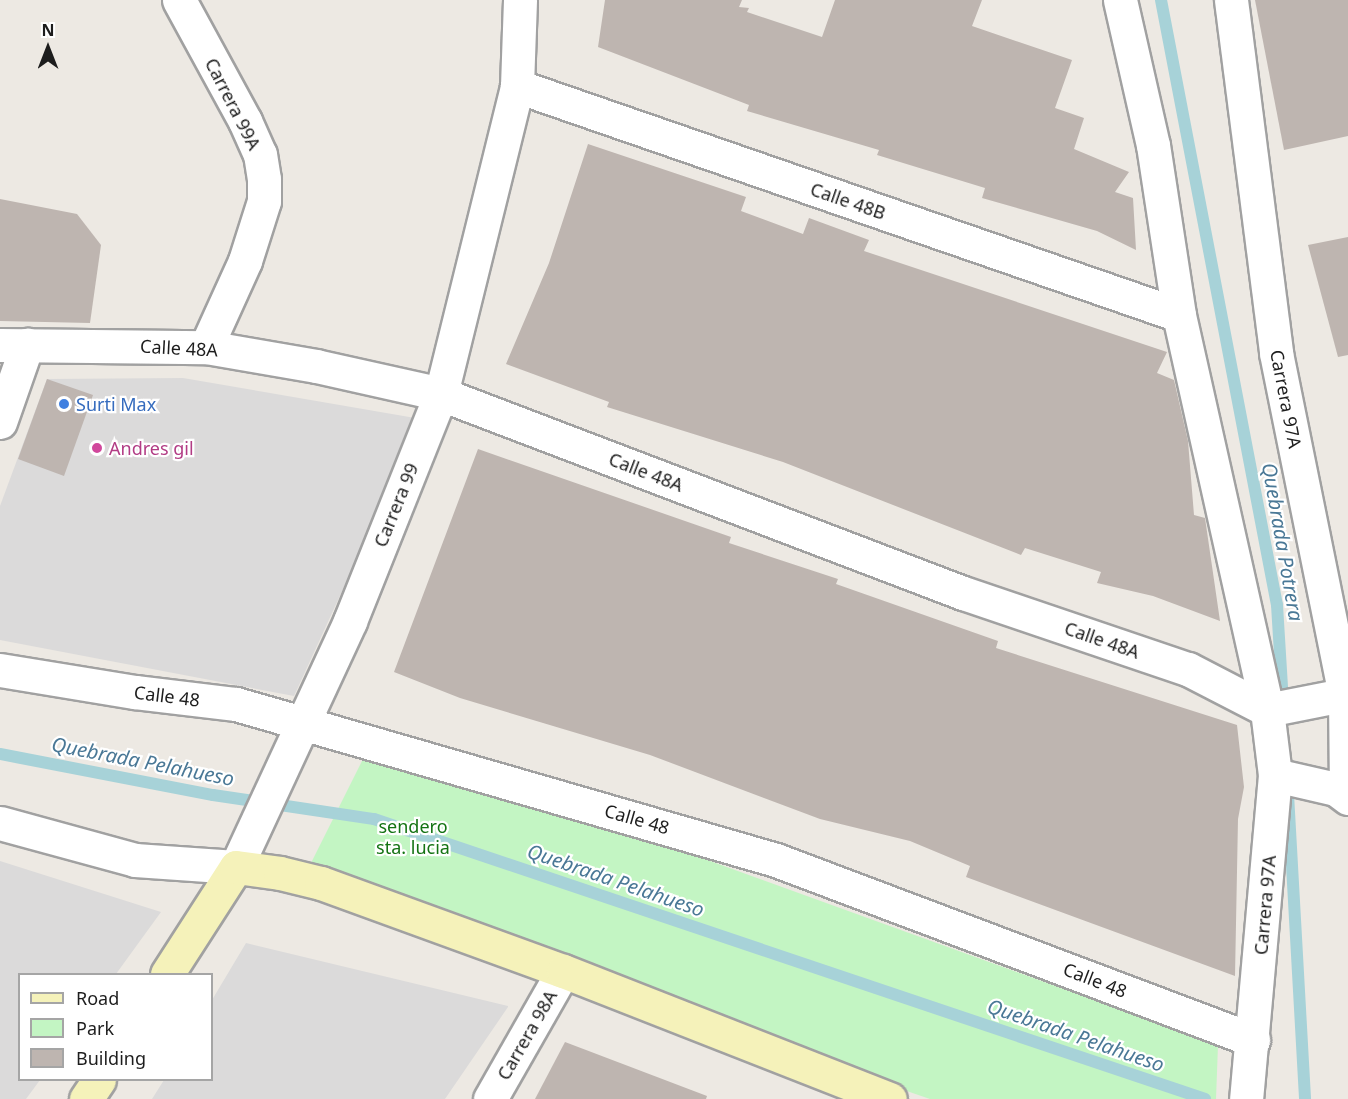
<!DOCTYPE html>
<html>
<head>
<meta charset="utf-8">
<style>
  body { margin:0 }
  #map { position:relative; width:1348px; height:1099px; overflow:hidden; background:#ede9e3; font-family:"Noto Sans",sans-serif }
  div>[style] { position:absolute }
  .residential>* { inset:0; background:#dbdada }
  .park>* { inset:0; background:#c3f5c3 }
  .stream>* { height:12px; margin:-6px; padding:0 6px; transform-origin:6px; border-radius:6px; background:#a7d2d8 }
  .building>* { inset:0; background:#beb5b0 }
  .roads { filter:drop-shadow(2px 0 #a1a1a1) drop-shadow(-2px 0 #a1a1a1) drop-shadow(0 2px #a1a1a1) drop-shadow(0 -2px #a1a1a1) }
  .street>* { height:33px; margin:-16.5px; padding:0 16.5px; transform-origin:16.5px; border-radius:16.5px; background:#fff }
  .secondary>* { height:33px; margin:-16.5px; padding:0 16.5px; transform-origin:16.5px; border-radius:16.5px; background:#f5f2ba }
  .dots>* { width:16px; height:16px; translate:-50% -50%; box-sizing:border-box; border:3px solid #fff; border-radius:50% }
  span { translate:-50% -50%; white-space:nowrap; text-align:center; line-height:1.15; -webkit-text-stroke:4.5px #fff; paint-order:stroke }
  .street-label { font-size:18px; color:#1d1d1d }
  .shop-label { font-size:18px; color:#366cbe }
  .left { translate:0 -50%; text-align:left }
  .hotel-label { font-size:18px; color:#b23c85 }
  .park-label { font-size:18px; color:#147313 }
  .water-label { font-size:20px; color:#4a7896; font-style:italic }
  .legend { position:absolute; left:18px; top:973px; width:195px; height:108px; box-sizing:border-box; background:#fff; border:2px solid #a5a5a5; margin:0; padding:8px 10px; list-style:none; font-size:18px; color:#1d1d1d }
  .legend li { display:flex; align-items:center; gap:12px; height:30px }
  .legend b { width:30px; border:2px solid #a5a5a5 }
  .north { position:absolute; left:18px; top:18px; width:60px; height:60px; -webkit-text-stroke:4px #fff; paint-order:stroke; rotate:0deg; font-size:16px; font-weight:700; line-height:24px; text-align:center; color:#1d1d1d }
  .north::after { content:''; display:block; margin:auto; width:21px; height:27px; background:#1d1d1d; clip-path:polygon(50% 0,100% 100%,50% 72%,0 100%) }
</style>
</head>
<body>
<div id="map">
  <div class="residential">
    <i style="clip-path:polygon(183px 378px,421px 419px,294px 696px,0 640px,0 506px,47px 379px)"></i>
    <i style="clip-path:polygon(0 861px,161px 912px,116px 974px,20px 974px,20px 1080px,40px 1080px,26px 1099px,0 1099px)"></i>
    <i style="clip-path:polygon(246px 943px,508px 1006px,508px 1007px,445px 1099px,152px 1099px,164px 1080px,212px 1080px,212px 1000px)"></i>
  </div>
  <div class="park">
    <i style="clip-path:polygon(373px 739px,1218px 1045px,1216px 1099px,930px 1099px,301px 883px)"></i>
  </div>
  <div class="stream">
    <i style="left:1161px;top:0;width:616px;rotate:79.15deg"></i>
    <i style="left:1277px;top:605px;width:99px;rotate:86.5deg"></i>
    <i style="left:0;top:754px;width:217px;rotate:10.9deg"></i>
    <i style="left:213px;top:795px;width:163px;rotate:8.5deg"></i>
    <i style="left:374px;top:819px;width:877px;rotate:18.62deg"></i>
    <i style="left:1288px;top:794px;width:305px;rotate:86.8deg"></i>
  </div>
  <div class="building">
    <i style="clip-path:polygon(605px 0,742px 0,739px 7px,749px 8px,747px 12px,822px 37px,835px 0,982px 0,972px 26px,1072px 60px,1055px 108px,1084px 118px,1074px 149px,1129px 172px,1115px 192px,1133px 198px,1136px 250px,1097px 231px,982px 198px,985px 188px,877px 155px,879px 150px,747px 111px,749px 105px,598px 47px)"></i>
    <i style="clip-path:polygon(1255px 0,1348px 0,1348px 136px,1284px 150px)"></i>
    <i style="clip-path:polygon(588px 144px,746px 197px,741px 211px,803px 234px,809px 218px,869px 240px,864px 251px,1167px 352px,1157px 373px,1174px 380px,1188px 441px,1194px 515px,1205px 518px,1220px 621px,1153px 596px,1097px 583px,1101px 572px,1025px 548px,1021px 555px,783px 462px,607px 407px,609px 402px,506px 364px,549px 263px)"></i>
    <i style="clip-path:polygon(0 199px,77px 214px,101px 245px,90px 323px,0 321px)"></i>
    <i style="clip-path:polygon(1348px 237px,1348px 355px,1338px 357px,1308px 245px)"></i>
    <i style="clip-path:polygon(47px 379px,93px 395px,64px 476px,18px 459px)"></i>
    <i style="clip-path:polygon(478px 449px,731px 537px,729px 543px,838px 579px,836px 584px,998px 641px,996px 648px,1237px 725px,1244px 787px,1238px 819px,1235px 976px,966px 877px,970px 866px,910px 841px,820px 819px,650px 755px,460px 698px,394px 672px)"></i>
    <i style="clip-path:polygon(565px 1042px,707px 1096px,706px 1099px,535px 1099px)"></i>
  </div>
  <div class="roads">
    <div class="street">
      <i style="left:179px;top:0;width:138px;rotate:61.4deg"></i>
      <i style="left:245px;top:121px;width:36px;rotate:66deg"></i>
      <i style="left:260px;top:154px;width:25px;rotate:81deg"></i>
      <i style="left:264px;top:179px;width:22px;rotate:90deg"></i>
      <i style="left:264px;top:201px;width:63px;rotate:107.6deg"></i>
      <i style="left:245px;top:261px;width:94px;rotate:114.4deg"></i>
      <i style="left:1120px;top:0;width:149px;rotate:77.2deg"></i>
      <i style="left:1153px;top:145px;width:172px;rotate:81.3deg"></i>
      <i style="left:1179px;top:315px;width:405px;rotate:77.4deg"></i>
      <i style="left:1267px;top:710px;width:65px;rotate:83deg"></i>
      <i style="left:1275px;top:775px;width:325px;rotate:95.1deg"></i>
      <i style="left:1231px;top:0;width:356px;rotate:82.7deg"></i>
      <i style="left:1276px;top:353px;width:350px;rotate:78.6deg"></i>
      <i style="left:1345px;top:696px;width:99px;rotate:89.4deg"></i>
      <i style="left:517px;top:86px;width:700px;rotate:19.08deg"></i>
      <i style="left:0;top:345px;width:206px;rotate:0.6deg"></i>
      <i style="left:206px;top:347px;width:112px;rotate:9.8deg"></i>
      <i style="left:316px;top:366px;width:128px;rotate:12.6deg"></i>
      <i style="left:441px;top:394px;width:559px;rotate:20.87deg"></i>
      <i style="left:963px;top:593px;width:237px;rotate:18.7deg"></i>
      <i style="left:1188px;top:669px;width:89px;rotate:27.4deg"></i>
      <i style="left:0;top:422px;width:82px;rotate:-70.7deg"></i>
      <i style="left:0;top:670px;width:137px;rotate:9.3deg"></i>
      <i style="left:135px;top:692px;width:102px;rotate:6.8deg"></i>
      <i style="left:236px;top:704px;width:562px;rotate:16.11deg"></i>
      <i style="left:776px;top:860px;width:510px;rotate:20.67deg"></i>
      <i style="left:1267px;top:710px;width:83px;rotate:-11.2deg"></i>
      <i style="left:1275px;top:775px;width:63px;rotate:12.9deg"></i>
      <i style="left:1336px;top:789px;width:15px;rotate:37deg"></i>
      <i style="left:0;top:823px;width:140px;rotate:15.3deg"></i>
      <i style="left:135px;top:860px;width:101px;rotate:4deg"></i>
      <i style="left:236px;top:867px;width:271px;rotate:-65.1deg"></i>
      <i style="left:350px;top:621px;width:245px;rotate:-68.2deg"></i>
      <i style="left:441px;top:394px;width:317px;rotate:-76.1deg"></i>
      <i style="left:517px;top:86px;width:86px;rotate:-88deg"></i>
      <i style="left:490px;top:1099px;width:147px;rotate:-60.3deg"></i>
    </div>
    <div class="secondary">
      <i style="left:167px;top:974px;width:127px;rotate:-57.2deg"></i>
      <i style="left:236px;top:867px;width:44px;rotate:7.8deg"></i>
      <i style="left:280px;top:873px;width:42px;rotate:13.7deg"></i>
      <i style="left:321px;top:883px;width:258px;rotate:20deg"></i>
      <i style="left:563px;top:971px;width:351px;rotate:21.4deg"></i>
      <i style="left:86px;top:1099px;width:23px;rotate:-56deg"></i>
    </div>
  </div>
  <div class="dots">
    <i style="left:64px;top:404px;background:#3f7fe0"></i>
    <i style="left:97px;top:448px;background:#d1479c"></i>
  </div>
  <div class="street-label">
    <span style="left:233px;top:104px;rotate:63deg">Carrera 99A</span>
    <span style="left:848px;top:201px;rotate:19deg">Calle 48B</span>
    <span style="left:179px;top:348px;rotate:3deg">Calle 48A</span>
    <span style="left:1286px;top:399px;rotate:79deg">Carrera 97A</span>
    <span style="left:646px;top:472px;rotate:21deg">Calle 48A</span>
    <span style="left:396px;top:505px;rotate:-68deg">Carrera 99</span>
    <span style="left:1102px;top:640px;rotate:19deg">Calle 48A</span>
    <span style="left:167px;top:696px;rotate:7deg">Calle 48</span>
    <span style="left:637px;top:819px;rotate:16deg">Calle 48</span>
    <span style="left:1265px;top:905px;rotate:-85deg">Carrera 97A</span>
    <span style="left:1095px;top:980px;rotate:21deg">Calle 48</span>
    <span style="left:527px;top:1035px;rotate:-60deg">Carrera 98A</span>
  </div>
  <div class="shop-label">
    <span class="left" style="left:76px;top:404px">Surti Max</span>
  </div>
  <div class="hotel-label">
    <span class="left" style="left:109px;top:448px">Andres gil</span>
  </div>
  <div class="park-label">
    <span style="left:413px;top:837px">sendero<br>sta. lucia</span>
  </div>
  <div class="water-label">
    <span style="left:1283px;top:542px;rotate:80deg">Quebrada Potrera</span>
    <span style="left:143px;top:761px;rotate:11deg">Quebrada Pelahueso</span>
    <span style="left:616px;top:880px;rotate:19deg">Quebrada Pelahueso</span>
    <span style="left:1076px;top:1035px;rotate:19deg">Quebrada Pelahueso</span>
  </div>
  <ul class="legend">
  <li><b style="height:8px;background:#f5f2ba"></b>Road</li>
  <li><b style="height:16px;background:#c3f5c3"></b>Park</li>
  <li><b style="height:16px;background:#beb5b0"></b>Building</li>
  </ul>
  <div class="north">N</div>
</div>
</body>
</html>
